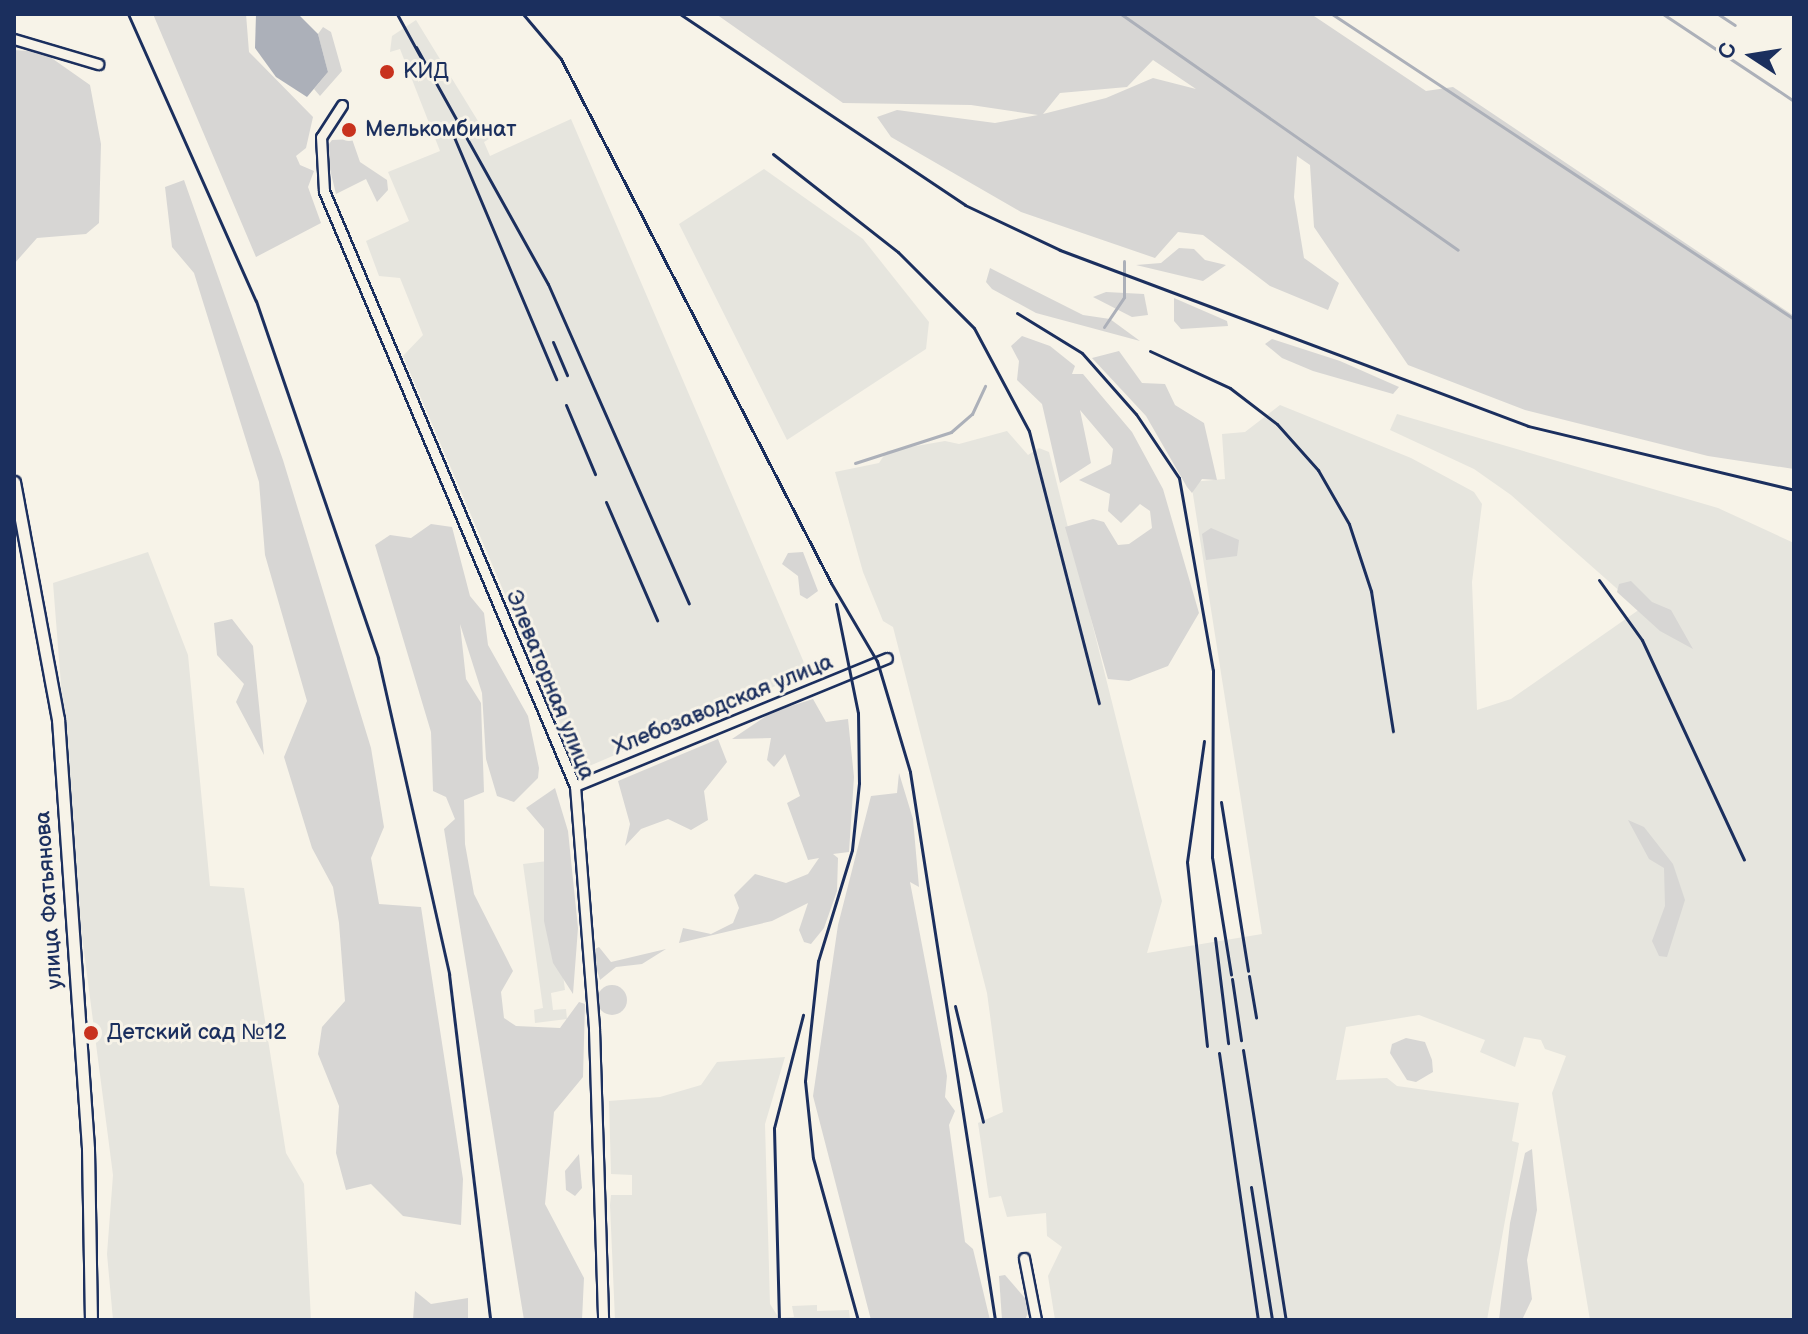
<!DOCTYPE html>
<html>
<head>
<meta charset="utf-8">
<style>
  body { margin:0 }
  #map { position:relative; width:1808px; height:1334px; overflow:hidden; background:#f7f3e8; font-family:"Balsamiq Sans",sans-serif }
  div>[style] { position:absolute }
  .built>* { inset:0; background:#e6e5de }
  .green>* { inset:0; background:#d7d6d4 }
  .round { border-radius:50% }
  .water>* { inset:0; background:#acb0b9 }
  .stream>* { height:3px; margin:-1.5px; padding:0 1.5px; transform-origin:1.5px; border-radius:1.5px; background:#acb0b9 }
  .roads { filter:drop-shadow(2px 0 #1b2f5e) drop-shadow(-2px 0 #1b2f5e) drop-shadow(0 2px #1b2f5e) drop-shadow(0 -2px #1b2f5e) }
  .minor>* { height:9px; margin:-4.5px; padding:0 4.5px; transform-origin:4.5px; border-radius:4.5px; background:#f7f3e8 }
  .tertiary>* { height:11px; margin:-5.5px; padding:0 5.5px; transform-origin:5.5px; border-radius:5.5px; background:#f7f3e8 }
  .rail>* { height:3px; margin:-1.5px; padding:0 1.5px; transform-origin:1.5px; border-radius:1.5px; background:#1b2f5e }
  .dots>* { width:22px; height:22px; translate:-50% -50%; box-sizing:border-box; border:4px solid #f7f3e8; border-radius:50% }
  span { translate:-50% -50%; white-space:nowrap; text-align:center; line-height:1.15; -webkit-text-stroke:6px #f7f3e8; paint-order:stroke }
  .poi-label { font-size:22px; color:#1b2f5e }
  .left { translate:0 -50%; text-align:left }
  .street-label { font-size:22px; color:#1b2f5e }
  .frame { position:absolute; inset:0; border:16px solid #1b2f5e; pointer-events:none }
  .north { position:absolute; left:1712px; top:16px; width:80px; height:80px; -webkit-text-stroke:6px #f7f3e8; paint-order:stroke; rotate:282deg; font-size:22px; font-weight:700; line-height:32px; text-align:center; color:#1b2f5e }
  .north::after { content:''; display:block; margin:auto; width:28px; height:36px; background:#1b2f5e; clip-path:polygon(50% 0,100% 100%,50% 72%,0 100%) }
</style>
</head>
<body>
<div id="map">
  <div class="built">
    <i style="clip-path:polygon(416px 20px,489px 139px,484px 142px,490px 156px,571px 119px,808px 672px,580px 770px,403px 356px,423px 335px,400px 278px,379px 276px,366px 241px,409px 221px,388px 172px,440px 151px,400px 49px,390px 52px,392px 36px)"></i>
    <i style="clip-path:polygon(764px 169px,863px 239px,929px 322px,926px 349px,787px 440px,679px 224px)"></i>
    <i style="clip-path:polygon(1280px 405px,1411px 458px,1474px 492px,1482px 504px,1472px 582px,1477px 710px,1511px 699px,1640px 609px,1511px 495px,1474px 469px,1390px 430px,1397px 414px,1718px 508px,1794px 543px,1794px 1320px,1590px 1320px,1552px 1093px,1566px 1056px,1545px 1049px,1541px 1040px,1524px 1037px,1515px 1067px,1480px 1052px,1485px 1040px,1419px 1015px,1346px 1027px,1336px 1080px,1387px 1078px,1397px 1086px,1519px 1103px,1512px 1141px,1519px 1143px,1487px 1320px,1055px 1320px,1048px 1276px,1062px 1247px,1047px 1236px,1046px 1213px,1007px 1217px,1001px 1196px,989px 1198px,978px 1123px,1003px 1112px,987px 993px,893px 627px,883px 621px,863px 572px,835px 472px,879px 463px,887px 451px,945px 441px,959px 444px,1007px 431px,1028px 455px,1039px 448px,1049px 452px,1162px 901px,1147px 953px,1262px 934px,1191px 482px,1225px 479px,1222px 434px,1245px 432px)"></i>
    <i style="clip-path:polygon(148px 552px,188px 655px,210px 886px,244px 888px,286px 1153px,304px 1184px,311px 1320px,113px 1320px,107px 1254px,113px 1175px,79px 913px,53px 583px)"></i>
    <i style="clip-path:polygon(548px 861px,565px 990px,551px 993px,553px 1010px,566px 1009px,567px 1019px,535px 1023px,534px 1010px,543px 1008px,523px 864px)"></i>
    <i style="clip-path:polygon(785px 1057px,765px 1124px,770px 1304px,779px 1318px,794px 1317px,792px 1306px,817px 1305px,817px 1311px,849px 1310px,850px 1320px,615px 1320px,610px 1205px,611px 1195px,632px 1195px,632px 1175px,611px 1174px,609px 1101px,660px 1097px,701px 1085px,717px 1062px)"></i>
  </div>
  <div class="green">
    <i style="clip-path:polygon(153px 14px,246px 14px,249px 52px,313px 117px,306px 148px,296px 156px,300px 165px,314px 171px,308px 187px,321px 223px,256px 257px)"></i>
    <i style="clip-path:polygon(evenodd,716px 14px,1311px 14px,1426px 91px,1453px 87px,1794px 316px,1794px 469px,1708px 456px,1525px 410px,1408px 365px,1314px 227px,1310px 165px,1297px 156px,1294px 197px,1304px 258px,1339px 283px,1328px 310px,1270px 286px,1203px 235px,1178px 232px,1155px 258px,1021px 212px,891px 137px,877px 117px,897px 110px,995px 123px,1038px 115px,971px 105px,843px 103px,716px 14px,1153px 60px,1196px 89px,1153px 78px,1106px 98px,1043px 114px,1060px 93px,1127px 87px,1153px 60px)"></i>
    <i style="clip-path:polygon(323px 27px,331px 32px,342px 71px,320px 96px,314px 89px,328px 72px,318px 34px)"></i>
    <i style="clip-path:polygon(14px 50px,43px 52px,90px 85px,101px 144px,99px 223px,86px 234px,37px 238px,14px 264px)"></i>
    <i style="clip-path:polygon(352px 139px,360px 162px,387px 180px,388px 190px,377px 202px,366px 179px,336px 194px,325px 149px,332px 140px)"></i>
    <i style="clip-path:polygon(184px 180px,283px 460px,371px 748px,384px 827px,371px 858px,379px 904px,421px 907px,463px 1179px,461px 1225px,403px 1216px,371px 1184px,346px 1190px,336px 1153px,339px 1106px,318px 1054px,322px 1027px,345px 1001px,339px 923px,333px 887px,312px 848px,284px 757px,307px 701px,265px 555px,259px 482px,194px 273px,172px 247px,165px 187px)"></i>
    <i style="clip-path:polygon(1179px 248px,1194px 249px,1205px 260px,1226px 265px,1203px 281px,1136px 265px,1161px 263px)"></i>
    <i style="clip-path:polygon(990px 268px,1083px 315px,1110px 319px,1140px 341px,1036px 313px,992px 289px,986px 282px)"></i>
    <i style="clip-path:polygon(1106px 292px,1144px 294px,1148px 315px,1132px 317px,1093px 297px)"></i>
    <i style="clip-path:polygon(1174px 298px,1227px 321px,1228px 326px,1181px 329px,1174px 321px)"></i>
    <i style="clip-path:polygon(1022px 336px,1050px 346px,1075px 366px,1072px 374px,1083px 374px,1132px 432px,1163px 489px,1199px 613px,1168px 666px,1129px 681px,1108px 679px,1065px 527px,1093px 519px,1104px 522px,1118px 545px,1129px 544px,1152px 528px,1150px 511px,1140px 504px,1121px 523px,1108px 511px,1110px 494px,1079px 480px,1111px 464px,1113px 449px,1080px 410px,1091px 463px,1060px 483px,1042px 404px,1017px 380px,1019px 361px,1011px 346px)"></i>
    <i style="clip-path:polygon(1272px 339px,1340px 361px,1399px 387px,1393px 394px,1313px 371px,1282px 358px,1265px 344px)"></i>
    <i style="clip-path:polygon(1119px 351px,1142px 383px,1165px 384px,1175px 405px,1204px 423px,1217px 480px,1202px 479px,1192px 493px,1187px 487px,1146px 416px,1092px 358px)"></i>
    <i style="clip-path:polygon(431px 524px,452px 527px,470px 596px,484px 613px,488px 645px,528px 716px,539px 768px,538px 778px,514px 802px,497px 796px,486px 759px,482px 693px,460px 624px,466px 679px,481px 703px,484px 792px,464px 800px,465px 844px,474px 894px,513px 971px,501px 992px,504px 1018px,516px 1026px,560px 1028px,579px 1002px,585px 1004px,583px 1077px,554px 1112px,545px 1204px,584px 1278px,582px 1320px,524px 1320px,444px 829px,455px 819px,446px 797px,433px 791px,431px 732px,375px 545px,390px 535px,411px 538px)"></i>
    <i style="clip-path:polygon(1211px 528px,1239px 540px,1237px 556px,1206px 560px,1202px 534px)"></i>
    <i style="clip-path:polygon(803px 552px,818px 591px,807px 599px,800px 595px,798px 576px,782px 564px,788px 553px)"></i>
    <i style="clip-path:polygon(1631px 581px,1652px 602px,1671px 610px,1693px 649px,1660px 631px,1617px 592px,1619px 584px)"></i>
    <i style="clip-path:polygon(232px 619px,253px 646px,264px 755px,236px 702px,244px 684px,217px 655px,214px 623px)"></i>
    <i style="clip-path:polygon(813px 699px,826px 722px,848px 719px,854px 777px,849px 852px,833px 854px,838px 858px,837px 891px,824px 928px,811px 944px,804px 942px,799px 930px,808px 903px,772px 921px,679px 943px,683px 928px,711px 934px,733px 923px,739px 908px,734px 895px,755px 874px,786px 883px,808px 874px,819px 858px,808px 860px,787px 803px,800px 796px,785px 754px,774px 767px,767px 760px,771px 738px,732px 739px,772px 712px)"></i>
    <i style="clip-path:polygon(718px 739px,727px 762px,704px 791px,708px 820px,691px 830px,668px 819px,641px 829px,625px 846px,630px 824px,618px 781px)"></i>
    <i style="clip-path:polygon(899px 773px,913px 819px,919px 887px,910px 882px,947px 1076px,945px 1097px,955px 1111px,949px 1125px,965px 1242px,973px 1249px,990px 1320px,871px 1320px,813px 1096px,838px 925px,871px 796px,897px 793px)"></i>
    <i style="clip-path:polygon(555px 788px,568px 831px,578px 928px,573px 994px,553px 963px,544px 921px,544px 829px,526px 808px)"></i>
    <i style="clip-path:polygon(1628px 820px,1644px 827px,1673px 864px,1685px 900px,1667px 957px,1659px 956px,1652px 941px,1665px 906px,1664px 868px,1649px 859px)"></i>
    <i style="clip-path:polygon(599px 947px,611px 962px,666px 949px,642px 964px,616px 967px,600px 980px,591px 951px)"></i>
    <i class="round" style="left:597px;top:985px;width:30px;height:30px"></i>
    <i style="clip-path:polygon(1406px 1038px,1425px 1042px,1432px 1060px,1433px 1072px,1416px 1082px,1407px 1080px,1390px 1053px,1392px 1044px)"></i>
    <i style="clip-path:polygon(1532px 1149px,1537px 1210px,1527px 1260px,1532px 1299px,1522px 1320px,1499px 1320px,1510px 1223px,1525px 1153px)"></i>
    <i style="clip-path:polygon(579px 1154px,582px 1188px,575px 1196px,566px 1190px,565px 1171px)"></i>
    <i style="clip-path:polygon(1005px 1275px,1031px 1305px,1025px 1320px,1002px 1320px,999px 1276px)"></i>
    <i style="clip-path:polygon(415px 1291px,431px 1304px,468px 1298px,468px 1320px,413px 1320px)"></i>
  </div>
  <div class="water">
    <i style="clip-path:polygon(256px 14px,298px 14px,318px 34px,328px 72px,307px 97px,276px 77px,255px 48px)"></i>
  </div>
  <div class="stream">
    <i style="left:1121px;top:14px;width:411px;rotate:35deg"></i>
    <i style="left:1332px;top:14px;width:554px;rotate:33.43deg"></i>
    <i style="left:1663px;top:14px;width:157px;rotate:33.6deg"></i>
    <i style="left:1718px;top:14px;width:20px;rotate:33deg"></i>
    <i style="left:1104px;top:327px;width:36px;rotate:-56deg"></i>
    <i style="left:1124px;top:297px;width:36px;rotate:-90deg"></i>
    <i style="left:855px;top:463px;width:101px;rotate:-17.9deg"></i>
    <i style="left:951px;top:432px;width:28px;rotate:-41deg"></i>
    <i style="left:972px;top:414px;width:31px;rotate:-65deg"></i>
  </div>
  <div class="roads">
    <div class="minor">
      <i style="left:14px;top:39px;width:88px;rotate:16.6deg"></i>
      <i style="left:342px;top:105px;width:38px;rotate:123deg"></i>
      <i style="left:321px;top:137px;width:54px;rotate:86.8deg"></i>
      <i style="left:324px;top:191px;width:646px;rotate:67.13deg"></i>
      <i style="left:575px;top:786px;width:244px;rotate:85.5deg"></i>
      <i style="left:594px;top:1029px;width:291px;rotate:88.2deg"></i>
      <i style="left:575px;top:786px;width:337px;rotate:-22.3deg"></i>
      <i style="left:1024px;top:1258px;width:63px;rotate:79deg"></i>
    </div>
    <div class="tertiary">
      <i style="left:14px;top:482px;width:241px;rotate:79.5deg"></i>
      <i style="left:58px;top:719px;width:431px;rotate:86deg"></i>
      <i style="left:88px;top:1149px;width:171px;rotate:89deg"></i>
    </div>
  </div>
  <div class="rail">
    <i style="left:128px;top:14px;width:314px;rotate:66deg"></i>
    <i style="left:256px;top:301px;width:377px;rotate:71.1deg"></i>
    <i style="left:378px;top:658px;width:324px;rotate:77.3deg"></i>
    <i style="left:449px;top:974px;width:348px;rotate:83.2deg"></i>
    <i style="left:397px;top:14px;width:48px;rotate:61.3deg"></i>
    <i style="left:523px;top:14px;width:59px;rotate:49.8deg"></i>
    <i style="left:561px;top:59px;width:589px;rotate:62.74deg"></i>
    <i style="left:831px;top:583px;width:91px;rotate:59.5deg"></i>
    <i style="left:877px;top:661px;width:116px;rotate:73.4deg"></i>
    <i style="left:910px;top:772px;width:555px;rotate:81.18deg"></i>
    <i style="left:680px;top:14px;width:343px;rotate:33.8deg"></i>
    <i style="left:965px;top:205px;width:105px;rotate:25.3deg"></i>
    <i style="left:1060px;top:250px;width:500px;rotate:20.6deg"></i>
    <i style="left:1528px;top:426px;width:274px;rotate:13.5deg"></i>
    <i style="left:416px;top:47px;width:271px;rotate:60.9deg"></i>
    <i style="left:548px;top:284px;width:349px;rotate:66.2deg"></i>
    <i style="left:454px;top:137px;width:263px;rotate:67.1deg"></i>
    <i style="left:773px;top:154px;width:159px;rotate:38.1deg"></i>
    <i style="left:898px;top:252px;width:107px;rotate:45deg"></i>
    <i style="left:974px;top:328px;width:117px;rotate:61.9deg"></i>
    <i style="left:1029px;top:431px;width:281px;rotate:75.6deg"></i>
    <i style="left:1017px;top:313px;width:76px;rotate:31.6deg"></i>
    <i style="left:1082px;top:353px;width:81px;rotate:48.5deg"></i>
    <i style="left:1136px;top:414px;width:77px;rotate:56.1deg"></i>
    <i style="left:1179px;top:478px;width:195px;rotate:80deg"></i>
    <i style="left:1213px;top:670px;width:187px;rotate:90.3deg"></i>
    <i style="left:1212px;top:857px;width:119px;rotate:80.8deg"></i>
    <i style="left:553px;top:342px;width:36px;rotate:67deg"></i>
    <i style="left:1150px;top:351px;width:88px;rotate:24.8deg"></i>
    <i style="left:1230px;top:388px;width:59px;rotate:37.5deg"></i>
    <i style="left:1277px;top:424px;width:62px;rotate:48.3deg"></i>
    <i style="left:1318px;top:470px;width:62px;rotate:60.1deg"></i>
    <i style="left:1349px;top:524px;width:71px;rotate:71.8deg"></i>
    <i style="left:1371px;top:591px;width:142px;rotate:81.1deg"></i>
    <i style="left:566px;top:405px;width:75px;rotate:67.2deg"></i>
    <i style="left:606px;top:502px;width:129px;rotate:66.6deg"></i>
    <i style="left:1599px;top:580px;width:74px;rotate:54.4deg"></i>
    <i style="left:1642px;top:640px;width:242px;rotate:65.1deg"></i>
    <i style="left:836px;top:604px;width:111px;rotate:78.6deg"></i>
    <i style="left:858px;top:713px;width:70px;rotate:89.2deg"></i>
    <i style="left:859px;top:783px;width:67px;rotate:96deg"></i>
    <i style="left:852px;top:850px;width:116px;rotate:107deg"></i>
    <i style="left:818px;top:961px;width:121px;rotate:96.2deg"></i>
    <i style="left:805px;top:1081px;width:77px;rotate:84.1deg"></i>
    <i style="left:813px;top:1158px;width:168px;rotate:74.5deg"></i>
    <i style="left:1204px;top:741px;width:122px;rotate:98deg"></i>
    <i style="left:1187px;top:862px;width:185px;rotate:83.8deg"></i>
    <i style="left:1221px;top:802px;width:171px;rotate:80.9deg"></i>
    <i style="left:1215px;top:938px;width:106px;rotate:82.9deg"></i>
    <i style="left:1249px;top:976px;width:42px;rotate:80.3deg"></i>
    <i style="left:1232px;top:979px;width:62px;rotate:81.6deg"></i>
    <i style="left:955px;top:1006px;width:119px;rotate:76.4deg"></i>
    <i style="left:1243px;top:1050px;width:273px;rotate:81deg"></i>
    <i style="left:1219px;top:1053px;width:270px;rotate:81.7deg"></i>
    <i style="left:1251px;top:1187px;width:135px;rotate:81deg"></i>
    <i style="left:779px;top:1320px;width:192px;rotate:-91.5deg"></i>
    <i style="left:774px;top:1128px;width:117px;rotate:-75.6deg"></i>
  </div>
  <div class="dots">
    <i style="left:387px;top:72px;background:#c8321e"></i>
    <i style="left:349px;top:130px;background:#c8321e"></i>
    <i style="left:91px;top:1033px;background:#c8321e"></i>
  </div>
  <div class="poi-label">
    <span class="left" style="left:403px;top:72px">КИД</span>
    <span class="left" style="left:365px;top:130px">Мелькомбинат</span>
    <span class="left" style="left:107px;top:1033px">Детский сад №12</span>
  </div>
  <div class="street-label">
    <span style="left:550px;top:685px;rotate:68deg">Элеваторная улица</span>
    <span style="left:723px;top:705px;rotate:-22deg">Хлебозаводская улица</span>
    <span style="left:49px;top:900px;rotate:-94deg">улица Фатьянова</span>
  </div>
  <div class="frame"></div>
  <div class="north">С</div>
</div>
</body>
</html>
